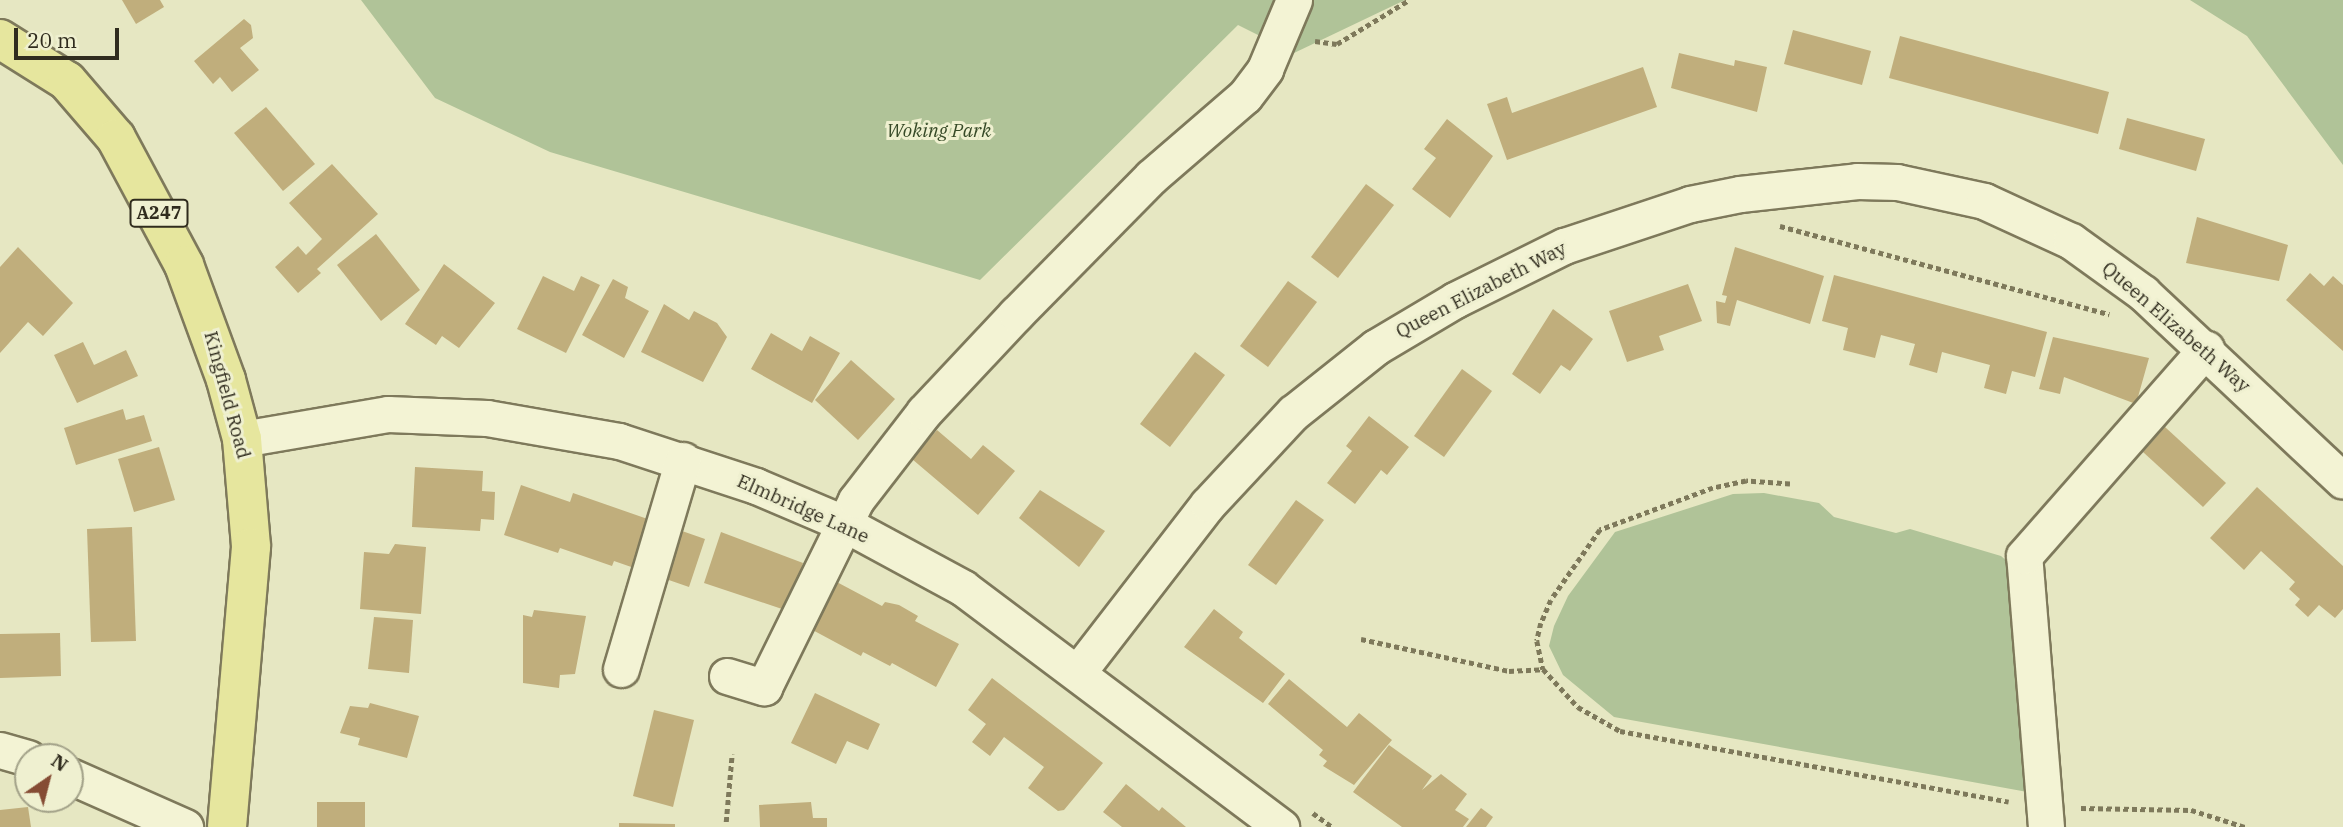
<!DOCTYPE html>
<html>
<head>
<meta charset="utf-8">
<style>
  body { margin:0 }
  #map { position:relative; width:2343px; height:827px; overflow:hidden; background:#e6e7c2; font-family:"IBM Plex Serif",serif }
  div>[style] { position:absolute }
  .green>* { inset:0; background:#b0c398 }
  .building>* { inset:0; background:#c0ae7c }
  .path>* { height:4.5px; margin-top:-2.25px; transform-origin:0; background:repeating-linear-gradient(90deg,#7e795b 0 5px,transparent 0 8.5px) }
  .roads { filter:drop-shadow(2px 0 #7e795b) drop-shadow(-2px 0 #7e795b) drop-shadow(0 2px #7e795b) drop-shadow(0 -2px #7e795b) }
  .minor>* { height:35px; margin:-17.5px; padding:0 17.5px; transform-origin:17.5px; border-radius:17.5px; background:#f3f3d4 }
  .major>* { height:38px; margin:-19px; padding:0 19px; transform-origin:19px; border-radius:19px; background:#e6e69e }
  span { translate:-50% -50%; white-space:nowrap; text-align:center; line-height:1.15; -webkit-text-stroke:6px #eff0d0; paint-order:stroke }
  .shield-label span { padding:2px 5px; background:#eff0d0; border:2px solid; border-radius:5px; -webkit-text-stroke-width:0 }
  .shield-label { font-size:18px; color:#302c1e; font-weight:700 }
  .park-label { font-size:19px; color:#364a27; font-style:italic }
  .street-label { font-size:19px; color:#302c1e }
  .north { position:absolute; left:14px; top:743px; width:70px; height:70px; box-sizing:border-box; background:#eff0d0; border:2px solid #a3a289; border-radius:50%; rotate:35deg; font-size:19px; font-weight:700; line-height:28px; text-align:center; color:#302c1e }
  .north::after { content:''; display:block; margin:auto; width:24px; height:32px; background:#854c34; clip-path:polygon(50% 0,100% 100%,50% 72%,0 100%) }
  .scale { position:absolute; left:14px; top:28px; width:105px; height:32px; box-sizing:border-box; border:4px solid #302c1e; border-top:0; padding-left:9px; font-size:21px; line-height:24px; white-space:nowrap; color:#302c1e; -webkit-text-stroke:5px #eff0d0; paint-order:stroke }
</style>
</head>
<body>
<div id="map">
  <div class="green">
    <i style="clip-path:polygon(361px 0,1405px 0,1294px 53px,1238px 25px,980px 280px,550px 152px,435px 98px)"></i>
    <i style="clip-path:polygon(2190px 0,2343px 0,2343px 165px,2247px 36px)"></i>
    <i style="clip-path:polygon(1764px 493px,1819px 503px,1834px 517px,1896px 533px,1910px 529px,2001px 556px,2009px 563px,2033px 793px,1614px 717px,1563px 675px,1549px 646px,1554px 626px,1568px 596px,1615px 532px,1733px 494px)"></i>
  </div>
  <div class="building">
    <i style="clip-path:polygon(122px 0,160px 0,164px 7px,136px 24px)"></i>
    <i style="clip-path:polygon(244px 19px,251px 25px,253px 38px,240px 48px,259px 70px,232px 92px,220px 77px,213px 84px,194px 61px)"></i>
    <i style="clip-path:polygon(1793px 30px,1871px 51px,1862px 85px,1784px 64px)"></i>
    <i style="clip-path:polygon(1900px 36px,2109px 92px,2098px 134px,1889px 78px)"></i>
    <i style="clip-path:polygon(1679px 53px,1734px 66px,1735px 60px,1767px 67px,1757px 112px,1671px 88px)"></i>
    <i style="clip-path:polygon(1643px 67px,1657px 107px,1507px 160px,1487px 104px,1507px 97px,1512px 113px)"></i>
    <i style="clip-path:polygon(266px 107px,315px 164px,283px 191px,234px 133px)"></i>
    <i style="clip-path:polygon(2127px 118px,2205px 139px,2196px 171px,2119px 149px)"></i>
    <i style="clip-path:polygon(1447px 119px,1493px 156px,1450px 218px,1412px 189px,1436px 158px,1424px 149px)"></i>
    <i style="clip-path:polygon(332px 164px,378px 214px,317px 269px,321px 273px,298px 293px,275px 267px,298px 246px,306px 255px,322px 239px,289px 203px)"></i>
    <i style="clip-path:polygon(1366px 184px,1394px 205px,1338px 278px,1311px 257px)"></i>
    <i style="clip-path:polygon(2197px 217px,2288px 245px,2279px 281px,2186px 263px)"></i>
    <i style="clip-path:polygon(376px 234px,420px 290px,381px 321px,337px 265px)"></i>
    <i style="clip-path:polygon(18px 247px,73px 303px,43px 336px,28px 322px,0 353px,0 267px)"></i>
    <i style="clip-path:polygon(1735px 247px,1824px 276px,1810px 324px,1737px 300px,1730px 326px,1717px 323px,1716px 301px,1725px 303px,1727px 296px,1722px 295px)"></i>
    <i style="clip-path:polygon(444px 264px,495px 303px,459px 348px,442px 336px,436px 345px,405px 324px)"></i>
    <i style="clip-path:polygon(2310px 273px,2324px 286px,2333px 276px,2343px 285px,2343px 351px,2286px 300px)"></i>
    <i style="clip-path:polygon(1834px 275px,2047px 332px,2035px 377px,2012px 371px,2006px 394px,1984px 388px,1990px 365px,1942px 352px,1937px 373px,1909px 365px,1915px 344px,1881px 335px,1875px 358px,1843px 350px,1848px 328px,1822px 321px)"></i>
    <i style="clip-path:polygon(543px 276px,574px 291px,581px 276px,600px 285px,566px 353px,517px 329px)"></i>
    <i style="clip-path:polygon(613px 279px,628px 287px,625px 298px,649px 311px,624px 358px,582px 335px)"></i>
    <i style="clip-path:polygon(1288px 281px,1317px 302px,1268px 367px,1240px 346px)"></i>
    <i style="clip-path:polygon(1688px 284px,1702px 321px,1659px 336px,1664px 350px,1627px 362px,1609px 311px)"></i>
    <i style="clip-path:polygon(664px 304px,689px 320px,694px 311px,717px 323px,727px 337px,703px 382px,641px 352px)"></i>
    <i style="clip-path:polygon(1553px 309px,1593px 339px,1570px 371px,1561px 365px,1540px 394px,1512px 374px)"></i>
    <i style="clip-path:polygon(771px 333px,802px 351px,810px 336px,840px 353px,812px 403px,751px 369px)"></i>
    <i style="clip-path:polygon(2053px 337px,2149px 358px,2136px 404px,2064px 377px,2060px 394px,2039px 389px)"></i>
    <i style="clip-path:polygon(83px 342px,94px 365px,126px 350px,138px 376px,77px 403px,54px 355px)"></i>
    <i style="clip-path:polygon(1195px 352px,1225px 375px,1170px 447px,1140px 424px)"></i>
    <i style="clip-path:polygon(851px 360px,895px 399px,858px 440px,815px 400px)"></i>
    <i style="clip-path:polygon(1462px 369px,1492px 391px,1444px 457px,1414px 436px)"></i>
    <i style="clip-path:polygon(123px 409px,126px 420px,144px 415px,152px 441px,76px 465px,64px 428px)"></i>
    <i style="clip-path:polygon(1369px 416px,1409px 447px,1387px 475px,1381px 470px,1355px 504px,1327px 483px,1352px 451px,1346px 446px)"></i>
    <i style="clip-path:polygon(2165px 427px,2226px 483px,2203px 507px,2143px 452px)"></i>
    <i style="clip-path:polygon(937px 430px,971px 459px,983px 445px,1015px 471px,978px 515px,912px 459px)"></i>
    <i style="clip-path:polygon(159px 447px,175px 500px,134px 512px,118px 459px)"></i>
    <i style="clip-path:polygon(415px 467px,483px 471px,482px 491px,495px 492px,494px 520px,481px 519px,480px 531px,412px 527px)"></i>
    <i style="clip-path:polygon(521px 485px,570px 502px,573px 493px,705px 539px,689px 587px,614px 561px,612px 566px,560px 548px,558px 553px,504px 535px)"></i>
    <i style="clip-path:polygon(2257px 487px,2343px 566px,2343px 609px,2335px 618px,2319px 605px,2308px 617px,2295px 605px,2300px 599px,2289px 589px,2295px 582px,2261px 551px,2244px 570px,2210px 538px)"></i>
    <i style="clip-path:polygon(1040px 490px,1105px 531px,1079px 567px,1019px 518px)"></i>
    <i style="clip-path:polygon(1296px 500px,1324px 520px,1276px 585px,1248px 565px)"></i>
    <i style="clip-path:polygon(132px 527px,136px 641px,91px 642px,87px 529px)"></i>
    <i style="clip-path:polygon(721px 532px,803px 563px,788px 611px,704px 583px)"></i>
    <i style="clip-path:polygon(395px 544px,426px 547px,421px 614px,360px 609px,364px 552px,389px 554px)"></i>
    <i style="clip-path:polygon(833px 580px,882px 606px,885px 602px,899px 605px,918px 616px,915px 621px,959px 644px,936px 687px,892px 663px,890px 666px,863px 652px,861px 656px,807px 627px)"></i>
    <i style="clip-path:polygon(1214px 609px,1243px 632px,1239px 638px,1285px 674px,1263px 703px,1184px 647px)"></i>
    <i style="clip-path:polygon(534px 610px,586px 616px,575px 674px,560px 675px,559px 688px,523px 683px,523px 615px,532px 617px)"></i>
    <i style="clip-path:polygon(374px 617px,413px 620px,409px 673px,368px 669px)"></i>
    <i style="clip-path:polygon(60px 633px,61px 676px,0 678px,0 634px)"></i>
    <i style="clip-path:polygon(992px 678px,1103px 763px,1064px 810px,1058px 811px,1028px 788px,1044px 767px,1004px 737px,990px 756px,972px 742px,986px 724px,968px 710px)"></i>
    <i style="clip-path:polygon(1289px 679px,1347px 727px,1359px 713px,1392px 740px,1354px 785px,1323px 766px,1327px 761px,1319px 755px,1323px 750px,1268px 704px)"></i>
    <i style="clip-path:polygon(815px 693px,880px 724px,868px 750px,847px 741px,836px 764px,791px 743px)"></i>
    <i style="clip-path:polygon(370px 703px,419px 716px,407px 758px,358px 745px,360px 738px,340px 733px,350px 706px,368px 708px)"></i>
    <i style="clip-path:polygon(654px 710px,694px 720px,673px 807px,633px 796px)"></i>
    <i style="clip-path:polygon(1389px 745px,1432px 776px,1422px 790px,1441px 774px,1467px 794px,1455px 810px,1469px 819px,1463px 827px,1402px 827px,1353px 792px)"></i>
    <i style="clip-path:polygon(1126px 784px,1159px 811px,1162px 807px,1186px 827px,1122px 827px,1103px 812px)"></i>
    <i style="clip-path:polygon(317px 802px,365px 802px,365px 827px,317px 827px)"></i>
    <i style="clip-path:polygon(811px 802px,813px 818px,827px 818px,827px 827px,760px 827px,759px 805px)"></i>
    <i style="clip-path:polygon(28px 807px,31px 827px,0 827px,0 810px)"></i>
    <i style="clip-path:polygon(1481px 808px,1493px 817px,1486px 827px,1466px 827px)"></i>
    <i style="clip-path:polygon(619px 823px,675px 824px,675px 827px,619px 827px)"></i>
  </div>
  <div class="path">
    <i style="left:1315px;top:41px;width:22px;rotate:8deg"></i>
    <i style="left:1337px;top:44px;width:84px;rotate:-31.4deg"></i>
    <i style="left:1780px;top:226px;width:341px;rotate:15deg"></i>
    <i style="left:1790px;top:484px;width:44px;rotate:-176.1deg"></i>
    <i style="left:1746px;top:481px;width:34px;rotate:168deg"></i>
    <i style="left:1713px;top:488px;width:121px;rotate:159.6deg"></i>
    <i style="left:1600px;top:530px;width:85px;rotate:125deg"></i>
    <i style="left:1551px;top:600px;width:25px;rotate:113deg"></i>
    <i style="left:1541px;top:623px;width:18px;rotate:103deg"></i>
    <i style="left:1537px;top:641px;width:29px;rotate:78deg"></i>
    <i style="left:1543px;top:669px;width:52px;rotate:47.4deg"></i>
    <i style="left:1578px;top:707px;width:48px;rotate:29.7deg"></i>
    <i style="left:1620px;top:731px;width:395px;rotate:10.3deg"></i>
    <i style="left:1361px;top:639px;width:151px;rotate:12.2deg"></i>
    <i style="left:1509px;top:671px;width:34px;rotate:-3deg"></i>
    <i style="left:2081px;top:808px;width:110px;rotate:1deg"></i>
    <i style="left:2191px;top:810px;width:57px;rotate:17.5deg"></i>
    <i style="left:1313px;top:813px;width:24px;rotate:36deg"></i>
    <i style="left:726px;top:822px;width:68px;rotate:-85deg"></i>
  </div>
  <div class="roads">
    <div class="minor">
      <i style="left:242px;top:439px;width:148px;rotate:-9.7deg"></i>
      <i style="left:388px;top:414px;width:99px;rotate:2.3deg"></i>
      <i style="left:487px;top:418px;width:134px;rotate:9.9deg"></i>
      <i style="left:619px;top:441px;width:144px;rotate:18.2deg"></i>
      <i style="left:756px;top:486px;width:95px;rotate:23deg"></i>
      <i style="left:843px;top:523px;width:136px;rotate:28.4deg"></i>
      <i style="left:963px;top:588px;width:398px;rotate:36.9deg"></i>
      <i style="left:621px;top:669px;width:218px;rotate:-73.5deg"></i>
      <i style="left:1078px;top:672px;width:212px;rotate:-52.3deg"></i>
      <i style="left:1208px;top:504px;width:125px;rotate:-47deg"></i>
      <i style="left:1293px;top:413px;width:106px;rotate:-38.5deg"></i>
      <i style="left:1376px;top:347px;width:92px;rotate:-30.7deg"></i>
      <i style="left:1455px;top:300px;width:122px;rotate:-26.4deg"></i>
      <i style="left:1564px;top:246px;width:133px;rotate:-18.4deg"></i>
      <i style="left:1690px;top:204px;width:51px;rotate:-11.3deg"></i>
      <i style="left:1740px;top:194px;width:118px;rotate:-6.3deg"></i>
      <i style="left:1857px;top:181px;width:40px;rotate:1.4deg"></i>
      <i style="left:1897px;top:182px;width:89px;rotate:12.3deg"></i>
      <i style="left:1984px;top:201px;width:96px;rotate:24.7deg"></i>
      <i style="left:2071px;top:241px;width:89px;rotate:35.8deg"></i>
      <i style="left:2143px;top:293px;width:274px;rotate:43.2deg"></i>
      <i style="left:727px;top:676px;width:39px;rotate:17deg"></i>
      <i style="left:764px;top:687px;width:208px;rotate:-63.8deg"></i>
      <i style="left:856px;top:500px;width:111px;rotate:-52.3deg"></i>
      <i style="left:924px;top:412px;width:134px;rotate:-46.8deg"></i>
      <i style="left:1016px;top:314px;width:192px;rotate:-45.4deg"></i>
      <i style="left:1151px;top:177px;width:124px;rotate:-40.8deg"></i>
      <i style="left:1245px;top:96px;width:34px;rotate:-53deg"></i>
      <i style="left:1265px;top:69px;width:75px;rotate:-67.2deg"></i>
      <i style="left:0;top:750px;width:29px;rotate:16deg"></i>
      <i style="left:70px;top:776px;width:126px;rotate:23.9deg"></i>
      <i style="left:2046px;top:827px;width:272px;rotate:-94.6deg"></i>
      <i style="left:2024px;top:556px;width:276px;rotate:-48.7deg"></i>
    </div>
    <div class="major">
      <i style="left:0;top:39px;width:79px;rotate:32.1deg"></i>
      <i style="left:67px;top:81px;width:75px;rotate:49.3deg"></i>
      <i style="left:116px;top:138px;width:144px;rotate:61.8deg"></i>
      <i style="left:184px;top:265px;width:122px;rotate:69.9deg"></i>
      <i style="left:226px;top:380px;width:61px;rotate:74.8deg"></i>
      <i style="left:242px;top:439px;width:108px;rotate:85.2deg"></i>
      <i style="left:251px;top:547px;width:281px;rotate:94.9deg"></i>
    </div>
  </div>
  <div class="shield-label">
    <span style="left:159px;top:213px">A247</span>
  </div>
  <div class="park-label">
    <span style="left:939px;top:131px">Woking Park</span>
  </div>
  <div class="street-label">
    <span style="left:1481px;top:290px;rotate:-27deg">Queen Elizabeth Way</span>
    <span style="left:2176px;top:327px;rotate:41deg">Queen Elizabeth Way</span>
    <span style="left:227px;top:395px;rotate:75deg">Kingfield Road</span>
    <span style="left:803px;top:509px;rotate:24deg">Elmbridge Lane</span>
  </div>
  <div class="north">N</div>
  <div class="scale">20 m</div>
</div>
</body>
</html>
